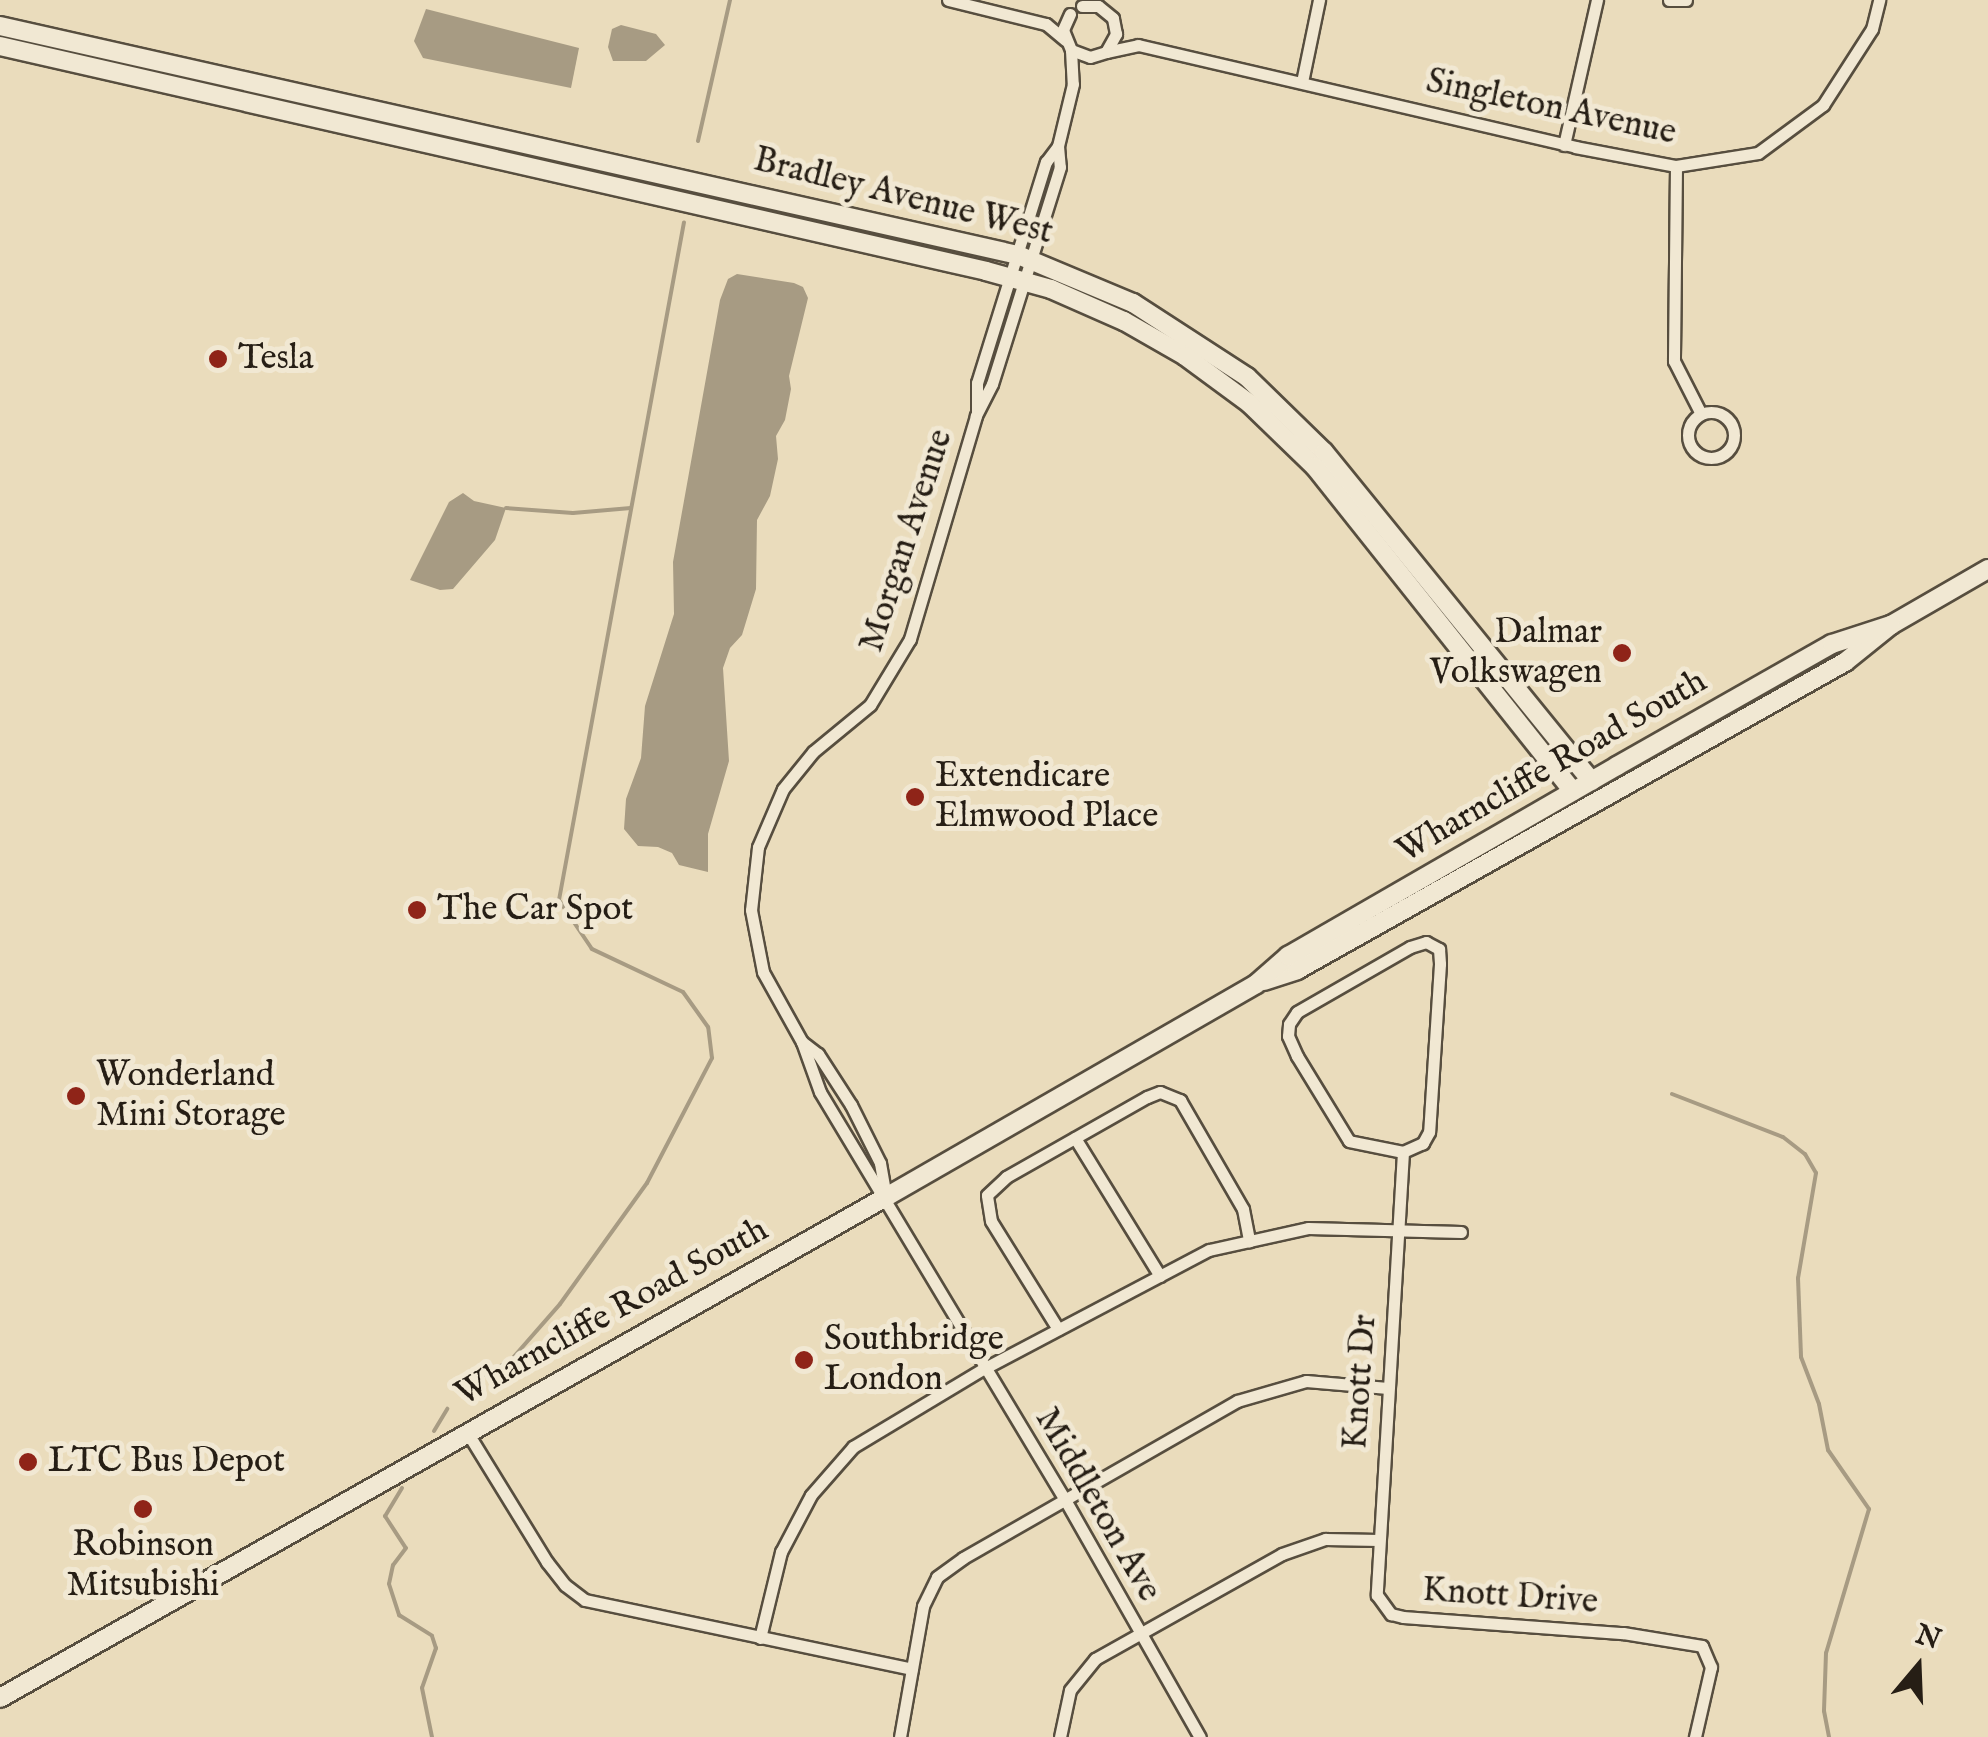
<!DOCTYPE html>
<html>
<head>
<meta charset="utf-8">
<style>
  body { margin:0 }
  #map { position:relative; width:1988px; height:1737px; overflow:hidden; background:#eadcbc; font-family:"IM FELL English",serif }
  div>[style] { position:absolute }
  .water>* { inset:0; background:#a79b83 }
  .stream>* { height:4px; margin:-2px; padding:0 2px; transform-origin:2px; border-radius:2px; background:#a79b83 }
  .roads { filter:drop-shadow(2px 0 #574e3f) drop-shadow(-2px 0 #574e3f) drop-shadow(0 2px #574e3f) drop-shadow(0 -2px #574e3f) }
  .street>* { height:11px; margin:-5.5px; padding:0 5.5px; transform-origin:5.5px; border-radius:5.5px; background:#f1e8d3 }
  .street>.ring { margin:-5.5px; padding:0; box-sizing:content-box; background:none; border:11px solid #f1e8d3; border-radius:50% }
  .secondary>* { height:18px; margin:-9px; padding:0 9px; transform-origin:9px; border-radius:9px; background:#f1e8d3 }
  .dots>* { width:28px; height:28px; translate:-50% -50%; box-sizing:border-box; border:5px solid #f1e8d3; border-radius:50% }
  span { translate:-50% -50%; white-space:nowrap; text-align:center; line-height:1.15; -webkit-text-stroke:10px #f1e8d3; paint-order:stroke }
  .street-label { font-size:35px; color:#261e15 }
  .poi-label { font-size:35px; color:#261e15 }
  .left { translate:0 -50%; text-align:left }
  .right { translate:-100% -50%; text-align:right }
  .north { position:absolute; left:1868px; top:1617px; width:100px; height:100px; -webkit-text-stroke:8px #f1e8d3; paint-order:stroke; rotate:19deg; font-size:28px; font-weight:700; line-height:40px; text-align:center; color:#261e15 }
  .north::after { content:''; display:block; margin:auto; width:35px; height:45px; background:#261e15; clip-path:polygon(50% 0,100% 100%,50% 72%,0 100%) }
</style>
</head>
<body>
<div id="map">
  <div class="water">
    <i style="clip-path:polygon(426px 9px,579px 48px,571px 88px,423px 58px,414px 41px)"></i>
    <i style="clip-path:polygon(621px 25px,656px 34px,665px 45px,646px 61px,613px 61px,608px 47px,612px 29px)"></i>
    <i style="clip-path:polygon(737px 274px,794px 283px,803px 287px,808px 298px,789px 376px,791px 389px,785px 420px,776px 436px,778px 459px,770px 496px,757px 520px,756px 589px,742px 635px,730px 648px,723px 668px,729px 761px,708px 834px,708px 872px,679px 865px,672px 853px,658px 847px,638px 846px,624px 829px,626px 799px,641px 758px,645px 706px,674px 614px,673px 562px,720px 300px,728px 279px)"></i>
    <i style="clip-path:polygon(463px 493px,474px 501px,506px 508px,495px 540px,453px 589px,440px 590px,410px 580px,449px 502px)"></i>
  </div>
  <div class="stream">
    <i style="left:698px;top:141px;width:145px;rotate:-77.2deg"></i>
    <i style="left:506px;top:508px;width:67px;rotate:4.3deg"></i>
    <i style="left:573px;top:513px;width:58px;rotate:-4.9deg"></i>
    <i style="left:1672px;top:1094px;width:119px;rotate:21.2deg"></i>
    <i style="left:1783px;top:1137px;width:28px;rotate:38deg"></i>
    <i style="left:1805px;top:1154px;width:22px;rotate:60deg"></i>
    <i style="left:1816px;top:1173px;width:107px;rotate:99.7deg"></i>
    <i style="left:1798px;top:1278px;width:79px;rotate:87.8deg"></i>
    <i style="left:1801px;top:1357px;width:50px;rotate:69deg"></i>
    <i style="left:1819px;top:1404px;width:47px;rotate:78.9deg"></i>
    <i style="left:1828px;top:1450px;width:72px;rotate:55.2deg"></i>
    <i style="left:1869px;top:1509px;width:150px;rotate:106.6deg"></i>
    <i style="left:1826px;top:1653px;width:58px;rotate:92deg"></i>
    <i style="left:1824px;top:1711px;width:26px;rotate:79deg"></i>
    <i style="left:459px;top:1390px;width:60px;rotate:-30deg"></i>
    <i style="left:511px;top:1360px;width:74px;rotate:-48.8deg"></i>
    <i style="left:560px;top:1304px;width:149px;rotate:-54.3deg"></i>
    <i style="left:647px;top:1183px;width:141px;rotate:-62.5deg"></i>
    <i style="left:712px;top:1058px;width:31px;rotate:-97deg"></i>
    <i style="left:708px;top:1027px;width:43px;rotate:-125.5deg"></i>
    <i style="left:683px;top:992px;width:101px;rotate:-154.7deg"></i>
    <i style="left:592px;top:949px;width:59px;rotate:-124deg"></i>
    <i style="left:559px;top:900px;width:689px;rotate:-79.55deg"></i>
    <i style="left:434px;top:1431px;width:26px;rotate:-59deg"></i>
    <i style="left:402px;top:1488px;width:33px;rotate:121deg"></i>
    <i style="left:385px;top:1516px;width:38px;rotate:57deg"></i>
    <i style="left:406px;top:1548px;width:21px;rotate:127deg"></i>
    <i style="left:393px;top:1565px;width:19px;rotate:102deg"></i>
    <i style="left:389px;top:1584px;width:33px;rotate:72deg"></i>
    <i style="left:399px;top:1615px;width:39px;rotate:32deg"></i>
    <i style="left:432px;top:1636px;width:13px;rotate:72deg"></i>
    <i style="left:436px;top:1648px;width:42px;rotate:109.3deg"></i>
    <i style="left:422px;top:1688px;width:50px;rotate:78.5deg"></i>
  </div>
  <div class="roads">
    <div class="street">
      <i style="left:948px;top:0;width:101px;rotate:13.8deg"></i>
      <i style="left:1046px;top:24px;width:25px;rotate:40deg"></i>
      <i style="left:1669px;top:0;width:17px"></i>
      <i style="left:1070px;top:14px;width:17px;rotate:114deg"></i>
      <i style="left:1063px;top:30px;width:22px;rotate:68deg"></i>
      <i style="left:1071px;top:50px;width:20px;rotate:20deg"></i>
      <i style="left:1090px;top:57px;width:17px;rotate:-17deg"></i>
      <i style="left:1106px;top:52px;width:21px;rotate:-61deg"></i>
      <i style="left:1116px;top:34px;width:16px;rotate:-101deg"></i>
      <i style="left:1113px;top:18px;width:19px;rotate:-141deg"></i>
      <i style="left:1098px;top:6px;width:16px;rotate:180deg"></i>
      <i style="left:1071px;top:50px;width:34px;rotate:87deg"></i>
      <i style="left:1073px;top:84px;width:64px;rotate:103.6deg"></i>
      <i style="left:1058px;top:146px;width:21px;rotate:85deg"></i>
      <i style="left:1060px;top:167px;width:227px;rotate:107.4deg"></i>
      <i style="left:992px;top:384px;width:36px;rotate:117deg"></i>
      <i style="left:976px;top:416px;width:233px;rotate:106.5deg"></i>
      <i style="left:910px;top:639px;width:77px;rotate:121.2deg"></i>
      <i style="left:870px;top:705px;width:74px;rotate:140.5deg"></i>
      <i style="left:813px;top:752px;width:48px;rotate:129deg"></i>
      <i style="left:783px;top:789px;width:63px;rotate:113.3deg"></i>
      <i style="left:758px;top:847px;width:63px;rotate:96.3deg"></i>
      <i style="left:751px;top:910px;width:63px;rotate:79deg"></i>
      <i style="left:763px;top:972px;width:80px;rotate:60.9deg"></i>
      <i style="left:802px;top:1042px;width:53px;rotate:70.2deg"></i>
      <i style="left:820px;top:1092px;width:474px;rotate:59deg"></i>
      <i style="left:1064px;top:1498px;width:275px;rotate:60.4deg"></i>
      <i style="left:1106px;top:52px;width:33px;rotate:-12deg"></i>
      <i style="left:1138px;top:45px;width:449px;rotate:13.1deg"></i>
      <i style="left:1575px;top:147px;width:103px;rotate:10.7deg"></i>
      <i style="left:1676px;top:166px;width:83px;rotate:-9deg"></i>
      <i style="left:1758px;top:153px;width:81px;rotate:-36.4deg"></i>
      <i style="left:1823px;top:105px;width:90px;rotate:-57.2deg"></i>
      <i style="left:1872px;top:29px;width:30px;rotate:-76deg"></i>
      <i style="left:1302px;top:82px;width:84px;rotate:-78.3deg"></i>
      <i style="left:1564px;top:145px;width:149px;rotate:-77.2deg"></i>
      <i style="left:1676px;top:166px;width:195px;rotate:90.6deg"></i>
      <i style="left:1674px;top:361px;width:59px;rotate:63deg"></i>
      <i style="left:977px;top:412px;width:29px;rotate:-90deg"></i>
      <i style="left:977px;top:383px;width:232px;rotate:-72.7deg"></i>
      <i style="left:1046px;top:162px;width:20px;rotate:-53deg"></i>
      <i class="ring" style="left:1688px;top:412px;width:35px;height:35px"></i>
      <i style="left:802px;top:1042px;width:20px;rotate:37deg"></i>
      <i style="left:818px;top:1054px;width:61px;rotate:57.1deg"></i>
      <i style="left:851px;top:1105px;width:65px;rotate:63.4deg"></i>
      <i style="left:880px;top:1163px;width:35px;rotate:80deg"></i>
      <i style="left:1075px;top:1138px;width:162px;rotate:58.4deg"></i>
      <i style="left:1403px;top:1152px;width:55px;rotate:-168.5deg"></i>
      <i style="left:1349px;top:1141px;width:100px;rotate:-121.5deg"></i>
      <i style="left:1297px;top:1056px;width:22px;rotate:-114deg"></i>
      <i style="left:1288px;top:1036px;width:12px;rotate:-85deg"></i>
      <i style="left:1289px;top:1024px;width:14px;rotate:-56deg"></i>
      <i style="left:1297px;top:1012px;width:130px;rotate:-29.9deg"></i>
      <i style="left:1410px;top:947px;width:17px;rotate:-17deg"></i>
      <i style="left:1426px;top:942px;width:15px;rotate:28deg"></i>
      <i style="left:1439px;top:949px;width:15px;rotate:86deg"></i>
      <i style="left:1440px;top:964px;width:168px;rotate:93.7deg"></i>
      <i style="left:1429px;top:1132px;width:13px;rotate:119deg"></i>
      <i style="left:1423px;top:1143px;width:22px;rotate:156deg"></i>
      <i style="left:1403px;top:1152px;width:444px;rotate:93.4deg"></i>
      <i style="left:1377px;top:1595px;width:24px;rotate:54deg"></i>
      <i style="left:1391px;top:1614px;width:12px;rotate:14deg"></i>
      <i style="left:1403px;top:1617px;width:221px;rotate:4.2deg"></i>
      <i style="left:1623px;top:1633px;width:80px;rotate:9.3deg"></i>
      <i style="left:1702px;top:1646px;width:23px;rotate:67deg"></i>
      <i style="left:1711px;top:1667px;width:72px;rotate:102.9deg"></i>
      <i style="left:1058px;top:1329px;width:127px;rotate:-121.8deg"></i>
      <i style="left:991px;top:1221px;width:26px;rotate:-99deg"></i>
      <i style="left:987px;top:1195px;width:26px;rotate:-43deg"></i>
      <i style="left:1006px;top:1177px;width:162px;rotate:-29.6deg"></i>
      <i style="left:1147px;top:1097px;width:14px;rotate:-21deg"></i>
      <i style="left:1160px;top:1092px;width:22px;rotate:22deg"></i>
      <i style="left:1180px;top:1100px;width:126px;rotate:60deg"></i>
      <i style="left:1243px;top:1209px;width:33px;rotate:79deg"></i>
      <i style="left:467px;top:1432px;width:153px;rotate:58.4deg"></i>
      <i style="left:547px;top:1562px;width:29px;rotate:52deg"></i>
      <i style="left:565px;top:1585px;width:25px;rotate:37deg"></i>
      <i style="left:585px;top:1600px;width:334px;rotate:11.9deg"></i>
      <i style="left:760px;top:1638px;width:89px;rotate:-76.3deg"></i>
      <i style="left:781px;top:1552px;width:64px;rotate:-62.2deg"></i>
      <i style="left:811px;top:1495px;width:64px;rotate:-48.8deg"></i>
      <i style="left:853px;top:1447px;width:152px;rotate:-31deg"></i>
      <i style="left:983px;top:1369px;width:255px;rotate:-27.8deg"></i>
      <i style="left:1209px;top:1250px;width:101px;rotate:-12.5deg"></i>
      <i style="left:1308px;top:1228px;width:153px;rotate:1.5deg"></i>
      <i style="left:900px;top:1737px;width:133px;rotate:-80deg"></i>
      <i style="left:923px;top:1606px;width:32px;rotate:-64deg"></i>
      <i style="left:937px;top:1577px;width:32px;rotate:-36deg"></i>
      <i style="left:963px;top:1558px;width:316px;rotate:-29.8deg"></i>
      <i style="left:1237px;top:1401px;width:72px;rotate:-16.2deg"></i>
      <i style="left:1306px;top:1381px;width:82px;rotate:4.9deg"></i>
      <i style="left:1060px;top:1737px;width:48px;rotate:-78deg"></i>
      <i style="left:1070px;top:1690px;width:40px;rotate:-51deg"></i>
      <i style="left:1095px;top:1659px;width:214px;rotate:-29.3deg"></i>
      <i style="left:1282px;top:1554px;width:46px;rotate:-19.2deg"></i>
      <i style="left:1325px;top:1539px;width:54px;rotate:1.1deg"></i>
    </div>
    <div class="secondary">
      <i style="left:0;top:26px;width:1043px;rotate:12.68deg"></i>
      <i style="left:1018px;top:255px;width:125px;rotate:22.7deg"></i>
      <i style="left:1133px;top:303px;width:136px;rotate:33deg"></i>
      <i style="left:1247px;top:377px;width:107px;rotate:44.2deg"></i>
      <i style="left:1324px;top:452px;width:424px;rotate:50.9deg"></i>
      <i style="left:0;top:46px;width:1011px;rotate:12.85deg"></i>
      <i style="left:986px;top:271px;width:67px;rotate:15.5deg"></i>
      <i style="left:1051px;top:289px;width:80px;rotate:23.7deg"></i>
      <i style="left:1124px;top:321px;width:70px;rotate:29.8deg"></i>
      <i style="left:1185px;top:356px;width:81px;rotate:36.4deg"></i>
      <i style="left:1250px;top:404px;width:91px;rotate:44.1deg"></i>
      <i style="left:1315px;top:467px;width:414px;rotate:51.5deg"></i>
      <i style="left:1264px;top:981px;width:35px;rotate:-18deg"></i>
      <i style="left:1297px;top:970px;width:629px;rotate:-29.34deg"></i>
      <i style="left:1845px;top:662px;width:59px;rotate:-38.8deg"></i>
      <i style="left:1891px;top:625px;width:112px;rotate:-30deg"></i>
      <i style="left:0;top:1698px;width:1018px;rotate:-29.49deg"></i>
      <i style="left:886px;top:1197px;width:427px;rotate:-29.9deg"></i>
      <i style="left:1256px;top:984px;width:43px;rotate:-41.2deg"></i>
      <i style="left:1288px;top:956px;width:380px;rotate:-30deg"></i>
      <i style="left:1617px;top:766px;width:247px;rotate:-29.6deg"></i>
      <i style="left:1832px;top:644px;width:62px;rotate:-17.9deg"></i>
    </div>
  </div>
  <div class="dots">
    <i style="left:218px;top:359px;background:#8f2418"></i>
    <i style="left:1622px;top:653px;background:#8f2418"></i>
    <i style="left:915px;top:797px;background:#8f2418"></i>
    <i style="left:417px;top:910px;background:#8f2418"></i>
    <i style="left:76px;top:1096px;background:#8f2418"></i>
    <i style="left:804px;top:1360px;background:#8f2418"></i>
    <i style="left:28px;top:1462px;background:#8f2418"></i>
    <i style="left:143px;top:1509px;background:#8f2418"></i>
  </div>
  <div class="street-label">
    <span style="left:1551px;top:108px;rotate:12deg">Singleton Avenue</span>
    <span style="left:903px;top:197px;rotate:14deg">Bradley Avenue West</span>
    <span style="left:907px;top:541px;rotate:-72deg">Morgan Avenue</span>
    <span style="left:1552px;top:767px;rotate:-30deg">Wharncliffe Road South</span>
    <span style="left:612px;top:1313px;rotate:-29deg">Wharncliffe Road South</span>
    <span style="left:1361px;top:1382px;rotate:-86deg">Knott Dr</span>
    <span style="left:1097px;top:1505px;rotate:60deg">Middleton Ave</span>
    <span style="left:1510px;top:1597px;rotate:4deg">Knott Drive</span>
  </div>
  <div class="poi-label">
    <span class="left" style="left:238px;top:359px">Tesla</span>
    <span class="right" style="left:1602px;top:653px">Dalmar<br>Volkswagen</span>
    <span class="left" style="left:935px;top:797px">Extendicare<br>Elmwood Place</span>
    <span class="left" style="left:437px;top:910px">The Car Spot</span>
    <span class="left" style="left:96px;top:1096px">Wonderland<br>Mini Storage</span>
    <span class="left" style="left:824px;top:1360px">Southbridge<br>London</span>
    <span class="left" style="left:48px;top:1462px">LTC Bus Depot</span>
    <span style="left:143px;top:1566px">Robinson<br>Mitsubishi</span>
  </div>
  <div class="north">N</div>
</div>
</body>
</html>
